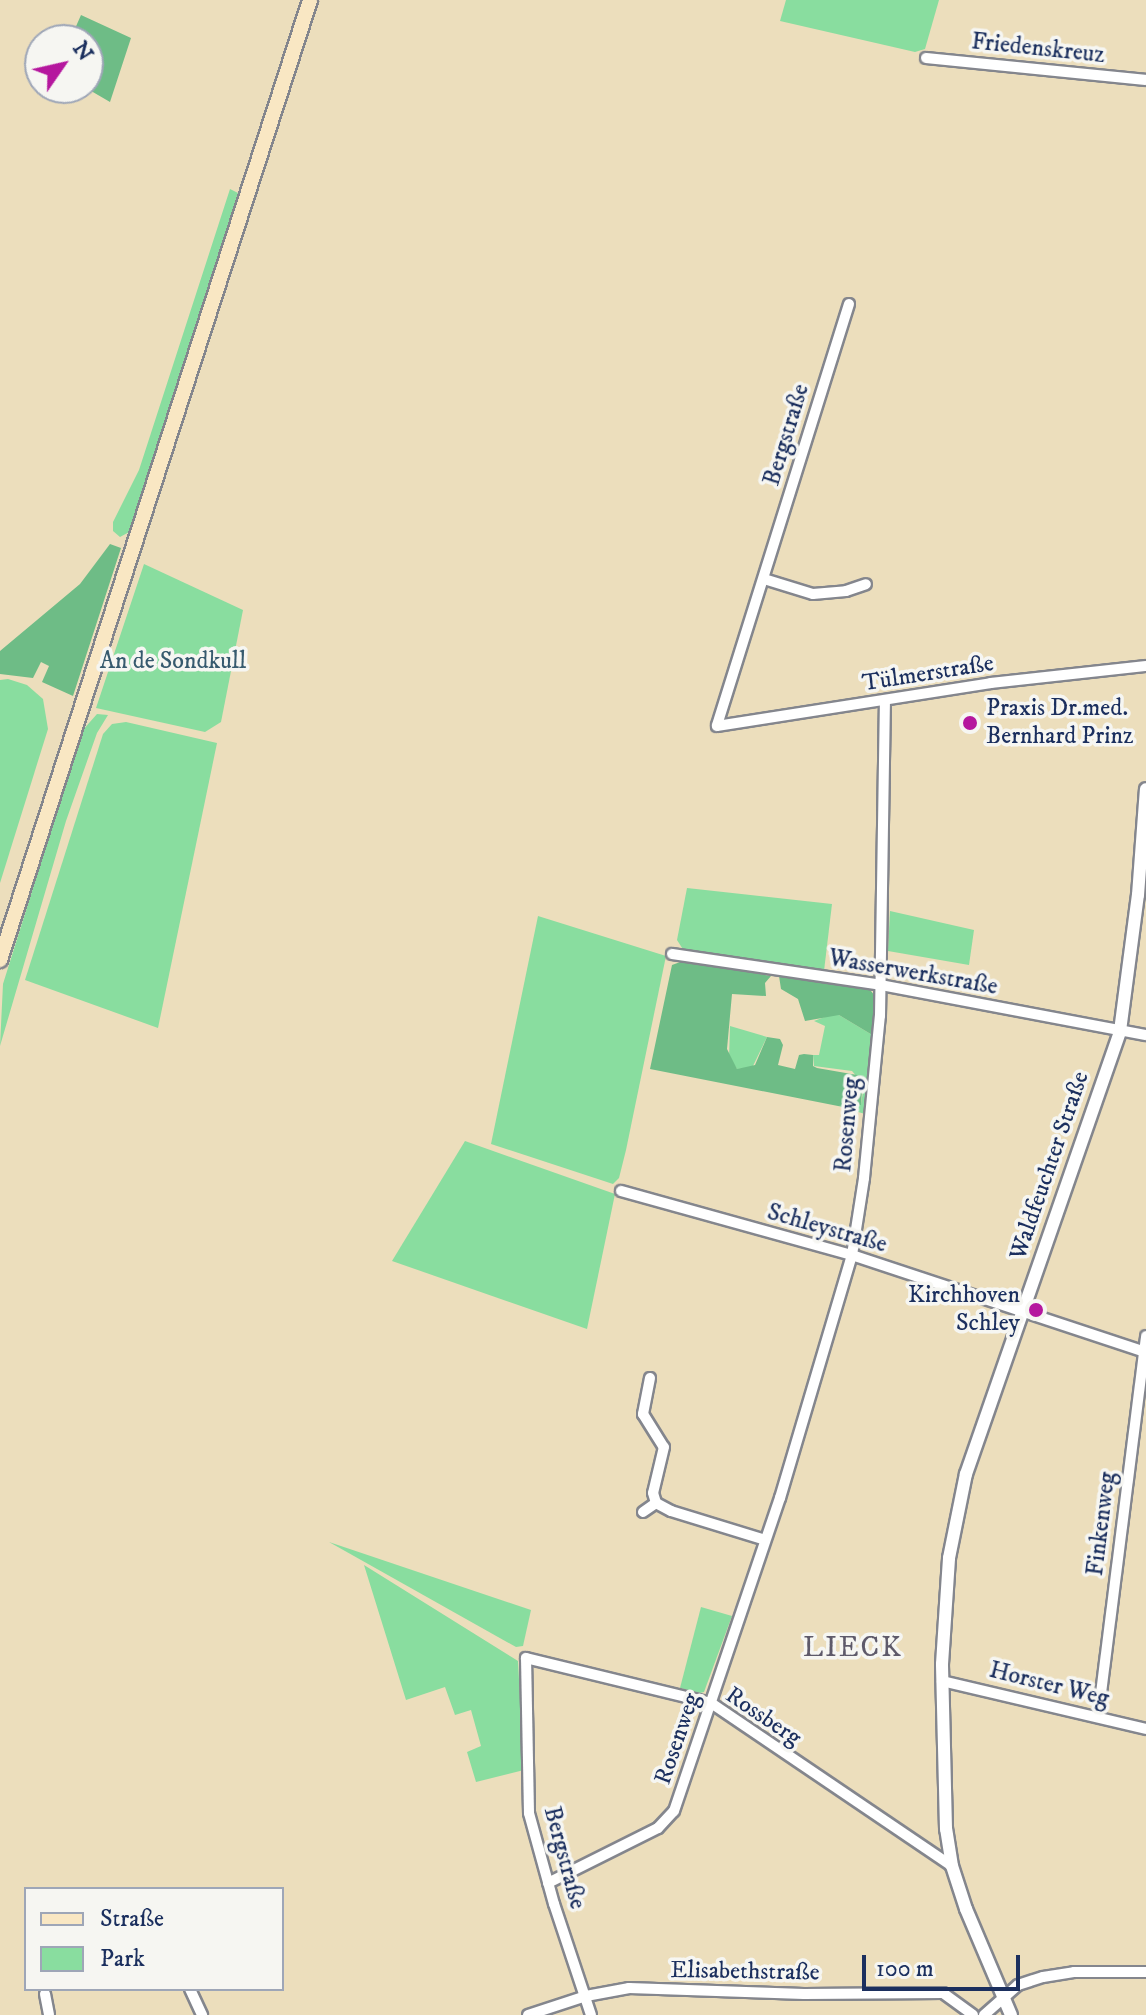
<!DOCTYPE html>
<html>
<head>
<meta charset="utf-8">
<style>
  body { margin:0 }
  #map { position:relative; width:1146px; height:2015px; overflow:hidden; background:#ecdebc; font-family:"IM FELL DW Pica",serif }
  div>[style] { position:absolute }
  .green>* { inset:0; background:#89dd9f }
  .forest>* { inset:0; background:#6ebc86 }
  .roads { filter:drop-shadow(2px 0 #84868d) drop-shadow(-2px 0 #84868d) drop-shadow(0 2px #84868d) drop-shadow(0 -2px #84868d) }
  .minor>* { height:10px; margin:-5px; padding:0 5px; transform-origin:5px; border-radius:5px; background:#fff }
  .tertiary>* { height:12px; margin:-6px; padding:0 6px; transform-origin:6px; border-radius:6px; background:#fff }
  .secondary>* { height:14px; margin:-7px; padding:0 7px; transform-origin:7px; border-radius:7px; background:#f9e7c3 }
  .dots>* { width:22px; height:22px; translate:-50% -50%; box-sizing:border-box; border:4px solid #f6f6f2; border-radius:50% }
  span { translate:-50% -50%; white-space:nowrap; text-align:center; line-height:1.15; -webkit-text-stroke:7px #f6f6f2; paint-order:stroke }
  .street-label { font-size:24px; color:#1b2f5e }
  .park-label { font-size:24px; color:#365a6e }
  .poi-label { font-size:24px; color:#1b2f5e }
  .left { translate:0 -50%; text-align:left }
  .right { translate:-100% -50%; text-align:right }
  .quarter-label { font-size:28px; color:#5e5a6a; letter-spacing:2px }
  .legend { position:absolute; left:24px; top:1887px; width:260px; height:104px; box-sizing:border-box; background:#f6f6f2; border:2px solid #9ea6b7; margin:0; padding:10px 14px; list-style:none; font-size:24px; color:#1b2f5e }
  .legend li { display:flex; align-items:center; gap:16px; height:40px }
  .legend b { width:40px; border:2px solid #9ea6b7 }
  .north { position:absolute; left:24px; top:24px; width:80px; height:80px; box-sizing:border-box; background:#f6f6f2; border:2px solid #9ea6b7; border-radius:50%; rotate:56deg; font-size:22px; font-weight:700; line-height:32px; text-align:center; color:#1b2f5e }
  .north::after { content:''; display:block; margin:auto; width:28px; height:36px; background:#b5179e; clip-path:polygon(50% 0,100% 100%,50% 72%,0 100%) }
  .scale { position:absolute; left:862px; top:1955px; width:158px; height:36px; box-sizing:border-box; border:4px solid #1b2f5e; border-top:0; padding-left:10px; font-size:24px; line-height:28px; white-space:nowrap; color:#1b2f5e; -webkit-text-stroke:6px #f6f6f2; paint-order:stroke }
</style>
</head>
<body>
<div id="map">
  <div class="green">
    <i style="clip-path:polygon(786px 0,939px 0,925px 49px,915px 52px,780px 21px)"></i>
    <i style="clip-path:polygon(230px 189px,238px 193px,131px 531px,120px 537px,113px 531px,113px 522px,139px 470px)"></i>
    <i style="clip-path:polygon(144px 564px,243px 610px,221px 722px,205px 732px,96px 708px)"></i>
    <i style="clip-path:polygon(8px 679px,27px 685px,43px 699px,48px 729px,0 883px,0 680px)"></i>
    <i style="clip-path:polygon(97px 714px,108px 715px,97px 733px,66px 821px,0 1046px,3px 984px,82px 731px)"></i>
    <i style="clip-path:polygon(126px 722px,217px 743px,158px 1028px,25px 980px,103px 734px,112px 724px)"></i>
    <i style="clip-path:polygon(687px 888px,832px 904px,824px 971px,684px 951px,677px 940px)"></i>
    <i style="clip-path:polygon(890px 911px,974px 930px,969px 965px,888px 951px)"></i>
    <i style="clip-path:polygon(538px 916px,666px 956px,626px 1150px,619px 1178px,613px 1184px,491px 1144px)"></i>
    <i style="clip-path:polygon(830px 1015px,839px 1015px,874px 1036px,865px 1114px,838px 1106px,861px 1104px,864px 1085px,852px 1071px,814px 1066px,813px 1055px,819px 1055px,825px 1026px,814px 1021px)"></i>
    <i style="clip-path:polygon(730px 1026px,767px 1037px,752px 1068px,737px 1069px,729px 1058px)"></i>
    <i style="clip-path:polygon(465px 1141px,615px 1194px,587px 1329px,392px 1261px)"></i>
    <i style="clip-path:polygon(329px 1542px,531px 1610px,523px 1646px,516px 1647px)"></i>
    <i style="clip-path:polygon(364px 1565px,518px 1661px,524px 1770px,476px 1782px,467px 1752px,481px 1746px,471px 1710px,455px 1715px,445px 1687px,406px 1700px)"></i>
    <i style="clip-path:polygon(701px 1607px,732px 1616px,704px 1692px,700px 1693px,680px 1688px)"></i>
  </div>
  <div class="forest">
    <i style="clip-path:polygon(81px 15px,131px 38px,110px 102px,86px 88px,88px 40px,70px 40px)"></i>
    <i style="clip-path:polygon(110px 544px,121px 548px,73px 696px,42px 682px,49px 666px,41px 662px,33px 678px,0 674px,0 651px,80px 584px)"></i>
    <i style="clip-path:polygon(683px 961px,771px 976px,765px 983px,766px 996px,732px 994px,727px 1049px,737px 1069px,755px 1065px,767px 1037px,780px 1039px,783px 1045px,778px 1065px,795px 1069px,799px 1055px,804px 1054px,813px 1055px,813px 1066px,817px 1068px,863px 1076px,861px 1105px,838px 1106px,650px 1069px,672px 965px)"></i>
    <i style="clip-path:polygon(779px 976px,867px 986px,875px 996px,874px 1036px,839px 1015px,805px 1021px,798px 999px,781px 989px)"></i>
  </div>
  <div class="roads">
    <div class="minor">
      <i style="left:926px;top:58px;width:221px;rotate:5.7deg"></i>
      <i style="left:849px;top:304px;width:442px;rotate:107.4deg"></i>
      <i style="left:717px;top:726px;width:277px;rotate:-8.9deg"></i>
      <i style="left:991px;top:683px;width:156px;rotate:-6.3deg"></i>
      <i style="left:764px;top:579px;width:51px;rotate:17deg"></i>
      <i style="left:813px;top:594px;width:33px;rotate:-5deg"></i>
      <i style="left:846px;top:591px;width:21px;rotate:-19deg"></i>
      <i style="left:672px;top:954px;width:211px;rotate:8.4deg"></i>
      <i style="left:881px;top:985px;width:270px;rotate:10.7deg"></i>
      <i style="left:621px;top:1191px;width:240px;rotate:15.5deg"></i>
      <i style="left:852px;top:1255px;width:310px;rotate:18.3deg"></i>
      <i style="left:650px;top:1378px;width:37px;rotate:101deg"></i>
      <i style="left:643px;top:1414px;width:39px;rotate:58deg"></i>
      <i style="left:664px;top:1447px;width:47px;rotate:103.4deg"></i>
      <i style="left:653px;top:1493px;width:10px;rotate:73deg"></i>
      <i style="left:656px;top:1503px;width:17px;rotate:28deg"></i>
      <i style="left:671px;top:1511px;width:98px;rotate:17.1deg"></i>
      <i style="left:643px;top:1512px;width:16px;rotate:-35deg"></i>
      <i style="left:942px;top:1681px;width:210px;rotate:13.2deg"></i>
      <i style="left:1098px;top:1717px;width:384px;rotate:-82.8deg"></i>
      <i style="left:548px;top:1883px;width:123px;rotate:-26.6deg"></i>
      <i style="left:658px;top:1828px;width:23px;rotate:-47deg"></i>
      <i style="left:674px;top:1811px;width:330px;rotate:-71.3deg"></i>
      <i style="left:780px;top:1498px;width:253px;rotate:-73.5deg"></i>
      <i style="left:852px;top:1255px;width:78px;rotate:-81.1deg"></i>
      <i style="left:864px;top:1178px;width:163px;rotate:-84.4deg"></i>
      <i style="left:880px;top:1016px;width:315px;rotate:-89.1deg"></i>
      <i style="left:190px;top:1989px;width:29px;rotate:65deg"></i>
      <i style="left:45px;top:1994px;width:21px;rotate:79deg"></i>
      <i style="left:528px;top:2015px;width:61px;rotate:-18.1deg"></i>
      <i style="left:586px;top:1996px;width:44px;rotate:-10.5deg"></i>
      <i style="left:629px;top:1988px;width:175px;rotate:2deg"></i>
      <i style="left:804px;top:1994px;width:139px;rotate:-0.4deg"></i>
      <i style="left:943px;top:1993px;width:37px;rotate:36deg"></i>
      <i style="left:591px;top:2015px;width:117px;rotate:-108.4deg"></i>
      <i style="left:554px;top:1904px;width:94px;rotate:-105.4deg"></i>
      <i style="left:529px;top:1813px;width:155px;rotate:-91.1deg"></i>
      <i style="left:526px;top:1658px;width:190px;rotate:13.7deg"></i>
      <i style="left:711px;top:1703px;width:291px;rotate:34.1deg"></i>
      <i style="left:984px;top:2015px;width:45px;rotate:-41.4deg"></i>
      <i style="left:1018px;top:1985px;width:26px;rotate:-18deg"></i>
      <i style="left:1043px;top:1977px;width:31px;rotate:-9deg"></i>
      <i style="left:1074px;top:1972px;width:72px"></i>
    </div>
    <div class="tertiary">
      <i style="left:1011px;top:2015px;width:115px;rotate:-113deg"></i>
      <i style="left:966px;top:1909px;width:45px;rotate:-108deg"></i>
      <i style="left:952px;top:1866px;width:37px;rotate:-99deg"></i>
      <i style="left:946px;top:1829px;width:165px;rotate:-91.4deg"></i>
      <i style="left:942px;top:1664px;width:106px;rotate:-86.2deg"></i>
      <i style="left:949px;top:1558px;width:86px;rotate:-78.6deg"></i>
      <i style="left:966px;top:1474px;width:469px;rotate:-70.8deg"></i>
      <i style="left:1120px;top:1031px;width:137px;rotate:-82.5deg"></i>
      <i style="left:1138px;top:895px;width:106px;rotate:-85.7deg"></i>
    </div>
    <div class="secondary">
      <i style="left:0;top:960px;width:1009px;rotate:-72.1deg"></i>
    </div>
  </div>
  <div class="dots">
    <i style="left:970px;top:723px;background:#b5179e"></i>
    <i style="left:1036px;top:1310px;background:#b5179e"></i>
  </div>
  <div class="street-label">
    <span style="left:1038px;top:49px;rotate:6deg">Friedenskreuz</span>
    <span style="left:787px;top:435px;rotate:-73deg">Bergstraße</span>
    <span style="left:928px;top:674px;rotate:-9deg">Tülmerstraße</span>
    <span style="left:913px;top:973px;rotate:10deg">Wasserwerkstraße</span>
    <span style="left:848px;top:1125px;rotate:-85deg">Rosenweg</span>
    <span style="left:1050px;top:1166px;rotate:-71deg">Waldfeuchter Straße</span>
    <span style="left:827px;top:1229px;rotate:16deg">Schleystraße</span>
    <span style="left:1102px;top:1524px;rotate:-83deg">Finkenweg</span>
    <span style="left:1049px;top:1685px;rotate:14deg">Horster Weg</span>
    <span style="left:763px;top:1717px;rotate:34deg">Rossberg</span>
    <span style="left:678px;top:1739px;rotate:-71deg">Rosenweg</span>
    <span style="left:564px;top:1858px;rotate:75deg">Bergstraße</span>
    <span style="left:745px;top:1972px;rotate:1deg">Elisabethstraße</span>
  </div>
  <div class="park-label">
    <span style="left:173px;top:662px">An de Sondkull</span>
  </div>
  <div class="poi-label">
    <span class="left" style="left:986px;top:723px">Praxis Dr.med.<br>Bernhard Prinz</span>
    <span class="right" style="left:1020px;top:1310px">Kirchhoven<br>Schley</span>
  </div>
  <div class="quarter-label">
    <span style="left:853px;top:1648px">LIECK</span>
  </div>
  <ul class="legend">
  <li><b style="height:10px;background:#f9e7c3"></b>Straße</li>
  <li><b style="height:22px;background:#89dd9f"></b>Park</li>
  </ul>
  <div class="north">N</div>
  <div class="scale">100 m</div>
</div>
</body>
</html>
